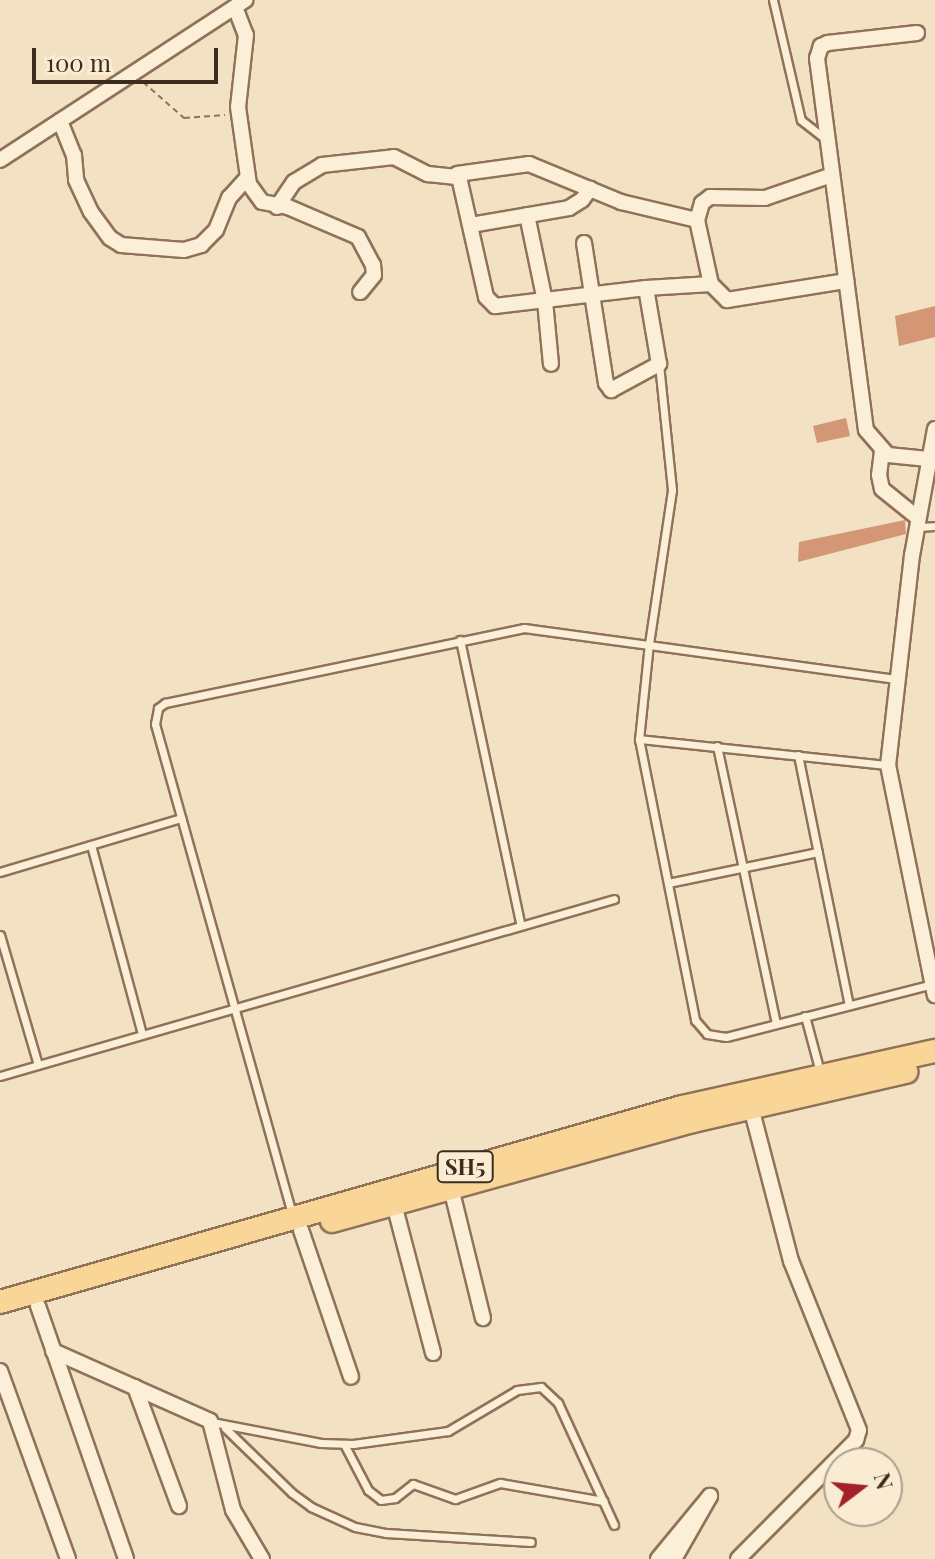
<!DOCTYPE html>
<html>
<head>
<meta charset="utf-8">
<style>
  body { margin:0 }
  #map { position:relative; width:935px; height:1559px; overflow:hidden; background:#f2e1c3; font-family:"Playfair Display",serif }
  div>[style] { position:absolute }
  .building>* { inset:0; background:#d49775 }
  .path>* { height:2px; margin-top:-1px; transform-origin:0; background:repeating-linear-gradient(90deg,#8f7258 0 6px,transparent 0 10px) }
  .roads { filter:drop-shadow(2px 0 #8f7258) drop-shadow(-2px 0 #8f7258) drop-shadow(0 2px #8f7258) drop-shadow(0 -2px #8f7258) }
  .service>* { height:7px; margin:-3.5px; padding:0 3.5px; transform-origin:3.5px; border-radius:3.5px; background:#fcefd7 }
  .minor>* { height:14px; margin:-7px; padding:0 7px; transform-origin:7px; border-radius:7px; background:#fcefd7 }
  .primary>* { height:22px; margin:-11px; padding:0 11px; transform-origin:11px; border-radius:11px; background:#f9d598 }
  span { translate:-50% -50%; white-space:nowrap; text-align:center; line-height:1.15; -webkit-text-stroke:7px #f9ecd3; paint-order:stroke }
  .shield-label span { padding:2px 6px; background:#f9ecd3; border:2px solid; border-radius:6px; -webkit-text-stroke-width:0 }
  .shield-label { font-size:22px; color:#3d2b1d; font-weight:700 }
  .north { position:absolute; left:823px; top:1447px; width:80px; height:80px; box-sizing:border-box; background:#f9ecd3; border:2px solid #ae9f8a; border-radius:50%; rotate:74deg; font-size:22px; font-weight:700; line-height:32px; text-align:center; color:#3d2b1d }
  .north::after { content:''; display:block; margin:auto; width:28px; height:36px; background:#a4212a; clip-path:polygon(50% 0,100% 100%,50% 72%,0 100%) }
  .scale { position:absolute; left:32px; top:48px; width:186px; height:36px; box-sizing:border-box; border:4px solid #3d2b1d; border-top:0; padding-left:10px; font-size:24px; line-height:28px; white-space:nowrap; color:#3d2b1d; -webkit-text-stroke:6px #f9ecd3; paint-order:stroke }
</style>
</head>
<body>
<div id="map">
  <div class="building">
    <i style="clip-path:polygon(935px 306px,935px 337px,899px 346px,895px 316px)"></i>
    <i style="clip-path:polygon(846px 418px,850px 436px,817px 443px,813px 426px)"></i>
    <i style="clip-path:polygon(905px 520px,906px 534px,798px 562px,799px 542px)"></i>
  </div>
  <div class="path">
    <i style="left:143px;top:82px;width:55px;rotate:41.3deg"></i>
    <i style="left:184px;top:118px;width:41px;rotate:-4.2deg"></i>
  </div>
  <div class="roads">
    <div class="service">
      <i style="left:773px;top:0;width:123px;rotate:76.9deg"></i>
      <i style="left:801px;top:120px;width:31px;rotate:38deg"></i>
      <i style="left:659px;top:364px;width:127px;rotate:84.1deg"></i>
      <i style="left:672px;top:490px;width:155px;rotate:98.5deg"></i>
      <i style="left:649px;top:643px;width:97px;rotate:95.9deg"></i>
      <i style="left:639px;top:739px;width:287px;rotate:78.7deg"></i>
      <i style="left:695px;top:1020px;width:18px;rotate:49deg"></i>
      <i style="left:707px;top:1034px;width:19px;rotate:9deg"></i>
      <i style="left:726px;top:1037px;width:213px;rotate:-14.4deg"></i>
      <i style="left:917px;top:527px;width:18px;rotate:-3deg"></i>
      <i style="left:460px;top:640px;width:289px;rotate:78deg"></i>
      <i style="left:639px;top:739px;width:250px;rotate:6deg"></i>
      <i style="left:717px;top:746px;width:283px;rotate:78deg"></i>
      <i style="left:798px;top:755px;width:255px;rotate:78.5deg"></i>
      <i style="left:91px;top:845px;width:196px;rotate:74.9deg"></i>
      <i style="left:0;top:872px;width:189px;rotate:-16.6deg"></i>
      <i style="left:668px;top:883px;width:153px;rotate:-11.7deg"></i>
      <i style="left:0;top:935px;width:135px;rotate:73.7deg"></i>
      <i style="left:805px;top:1016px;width:58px;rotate:75deg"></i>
      <i style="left:0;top:1076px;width:639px;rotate:-16.08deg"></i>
      <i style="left:292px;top:1214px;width:509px;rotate:-105.62deg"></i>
      <i style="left:155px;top:724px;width:16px;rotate:-79deg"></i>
      <i style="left:158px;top:708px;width:9px;rotate:-36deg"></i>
      <i style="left:165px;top:703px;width:367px;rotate:-11.8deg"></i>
      <i style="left:524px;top:628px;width:377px;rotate:7.8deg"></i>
      <i style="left:212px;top:1422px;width:111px;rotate:10.9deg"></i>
      <i style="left:321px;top:1443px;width:32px;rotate:2deg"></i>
      <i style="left:353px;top:1444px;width:96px;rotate:-7.8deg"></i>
      <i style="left:448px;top:1431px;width:80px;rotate:-30.7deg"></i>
      <i style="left:517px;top:1390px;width:24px;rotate:-7deg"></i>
      <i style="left:541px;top:1387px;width:23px;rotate:43deg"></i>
      <i style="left:558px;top:1403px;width:134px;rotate:65.3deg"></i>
      <i style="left:225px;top:1428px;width:93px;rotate:44.1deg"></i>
      <i style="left:292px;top:1493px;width:24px;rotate:36deg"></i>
      <i style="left:311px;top:1507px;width:48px;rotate:24.4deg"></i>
      <i style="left:355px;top:1527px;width:32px;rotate:11deg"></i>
      <i style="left:386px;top:1533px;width:145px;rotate:3.6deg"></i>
      <i style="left:344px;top:1444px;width:52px;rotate:62.4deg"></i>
      <i style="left:368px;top:1490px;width:16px;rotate:38deg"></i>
      <i style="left:381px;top:1500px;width:14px;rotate:-8deg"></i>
      <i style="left:395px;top:1498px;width:23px;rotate:-38deg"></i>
      <i style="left:413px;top:1484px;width:45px;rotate:19.7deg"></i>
      <i style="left:455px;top:1499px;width:48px;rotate:-19.6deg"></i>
      <i style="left:500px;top:1483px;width:105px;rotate:9.9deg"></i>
    </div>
    <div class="minor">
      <i style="left:235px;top:7px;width:30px;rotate:69deg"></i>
      <i style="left:246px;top:35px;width:72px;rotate:96.3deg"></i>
      <i style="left:238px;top:107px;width:78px;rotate:81.9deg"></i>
      <i style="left:249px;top:184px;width:22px;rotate:54deg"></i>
      <i style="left:262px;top:202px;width:26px;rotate:11deg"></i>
      <i style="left:288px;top:207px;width:76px;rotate:23.2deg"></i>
      <i style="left:358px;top:237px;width:32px;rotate:62deg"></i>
      <i style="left:373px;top:265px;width:10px;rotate:84deg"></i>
      <i style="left:374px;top:275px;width:22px;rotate:129deg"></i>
      <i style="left:917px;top:33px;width:90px;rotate:173.6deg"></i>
      <i style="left:828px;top:43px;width:8px;rotate:157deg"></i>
      <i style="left:821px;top:46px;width:13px;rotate:108deg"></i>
      <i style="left:817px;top:58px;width:375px;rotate:82.5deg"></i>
      <i style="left:866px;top:430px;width:33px;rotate:49deg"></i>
      <i style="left:888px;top:455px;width:40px;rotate:5.7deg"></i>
      <i style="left:60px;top:121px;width:37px;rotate:68deg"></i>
      <i style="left:74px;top:155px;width:25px;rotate:85deg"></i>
      <i style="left:76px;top:180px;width:35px;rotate:65deg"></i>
      <i style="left:91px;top:212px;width:32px;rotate:54deg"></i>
      <i style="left:110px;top:238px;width:13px;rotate:32deg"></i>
      <i style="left:121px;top:245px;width:63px;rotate:4.5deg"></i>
      <i style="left:184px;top:250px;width:18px;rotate:-16deg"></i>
      <i style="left:201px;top:245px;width:21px;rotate:-45deg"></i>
      <i style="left:216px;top:230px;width:35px;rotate:-68deg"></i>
      <i style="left:229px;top:198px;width:27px;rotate:-48deg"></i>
      <i style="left:0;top:160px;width:293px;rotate:-33.1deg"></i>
      <i style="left:457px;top:174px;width:73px;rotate:-7.9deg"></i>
      <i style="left:529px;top:164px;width:100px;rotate:22.4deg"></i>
      <i style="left:621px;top:202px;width:78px;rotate:13.3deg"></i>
      <i style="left:832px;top:175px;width:71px;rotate:161.1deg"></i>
      <i style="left:765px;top:198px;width:55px;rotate:-179deg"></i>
      <i style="left:710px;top:197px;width:10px;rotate:143deg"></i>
      <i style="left:702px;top:203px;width:18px;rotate:106deg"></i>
      <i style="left:697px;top:220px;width:66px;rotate:77.7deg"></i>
      <i style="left:711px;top:284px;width:23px;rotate:45deg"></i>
      <i style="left:727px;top:300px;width:121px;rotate:-9.1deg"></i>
      <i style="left:277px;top:207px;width:30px;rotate:-56deg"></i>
      <i style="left:294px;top:182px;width:33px;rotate:-31deg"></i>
      <i style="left:322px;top:165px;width:72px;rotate:-6.3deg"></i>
      <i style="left:394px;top:157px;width:38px;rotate:27deg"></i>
      <i style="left:428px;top:174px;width:31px;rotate:6deg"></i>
      <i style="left:459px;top:177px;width:123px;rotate:77.3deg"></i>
      <i style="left:486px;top:297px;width:13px;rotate:45deg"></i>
      <i style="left:495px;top:306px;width:152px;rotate:-6.8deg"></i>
      <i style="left:646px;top:288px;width:65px;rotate:-3.5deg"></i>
      <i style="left:527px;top:215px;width:88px;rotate:78.2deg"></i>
      <i style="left:545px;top:301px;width:63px;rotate:84.6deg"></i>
      <i style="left:471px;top:225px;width:99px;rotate:-9.8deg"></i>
      <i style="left:569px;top:208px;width:15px;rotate:-32deg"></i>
      <i style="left:582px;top:200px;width:14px;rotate:-54deg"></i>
      <i style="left:584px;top:243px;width:142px;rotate:81.1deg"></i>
      <i style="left:606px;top:383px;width:9px;rotate:54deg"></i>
      <i style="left:611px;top:390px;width:55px;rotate:-28.4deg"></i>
      <i style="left:659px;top:364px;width:77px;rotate:-99.7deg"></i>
      <i style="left:935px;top:429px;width:128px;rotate:100.3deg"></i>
      <i style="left:912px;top:555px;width:211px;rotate:96.5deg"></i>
      <i style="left:888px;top:765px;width:235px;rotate:78.5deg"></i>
      <i style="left:882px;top:451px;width:24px;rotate:97deg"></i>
      <i style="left:879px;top:475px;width:14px;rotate:78deg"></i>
      <i style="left:882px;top:489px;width:46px;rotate:38.9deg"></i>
      <i style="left:451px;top:1188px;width:134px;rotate:76.2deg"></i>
      <i style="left:394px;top:1204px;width:154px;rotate:75.3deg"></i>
      <i style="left:301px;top:1230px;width:155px;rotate:71.2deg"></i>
      <i style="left:38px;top:1306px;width:268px;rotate:70.8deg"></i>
      <i style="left:53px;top:1351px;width:172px;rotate:24deg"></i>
      <i style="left:210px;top:1421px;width:92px;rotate:75.5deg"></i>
      <i style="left:233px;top:1510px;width:57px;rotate:59.4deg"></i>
      <i style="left:0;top:1371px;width:200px;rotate:70.1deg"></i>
      <i style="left:135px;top:1387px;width:127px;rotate:69.7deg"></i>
      <i style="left:658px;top:1559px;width:82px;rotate:-50.5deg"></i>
      <i style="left:710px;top:1496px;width:73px;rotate:119.7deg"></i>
      <i style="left:738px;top:1559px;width:168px;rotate:-45.2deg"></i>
      <i style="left:856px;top:1440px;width:10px;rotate:-73deg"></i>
      <i style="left:859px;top:1430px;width:182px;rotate:-111.9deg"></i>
      <i style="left:791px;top:1261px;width:159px;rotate:-104.6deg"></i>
    </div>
    <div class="primary">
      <i style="left:332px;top:1221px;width:375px;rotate:-15.5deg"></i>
      <i style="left:693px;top:1121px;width:219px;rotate:-13deg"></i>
      <i style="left:0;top:1302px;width:709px;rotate:-15.96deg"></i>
      <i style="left:682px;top:1107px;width:259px;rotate:-12.5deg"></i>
    </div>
  </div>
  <div class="shield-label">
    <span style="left:465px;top:1167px">SH5</span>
  </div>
  <div class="north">N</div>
  <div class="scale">100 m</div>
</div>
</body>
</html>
